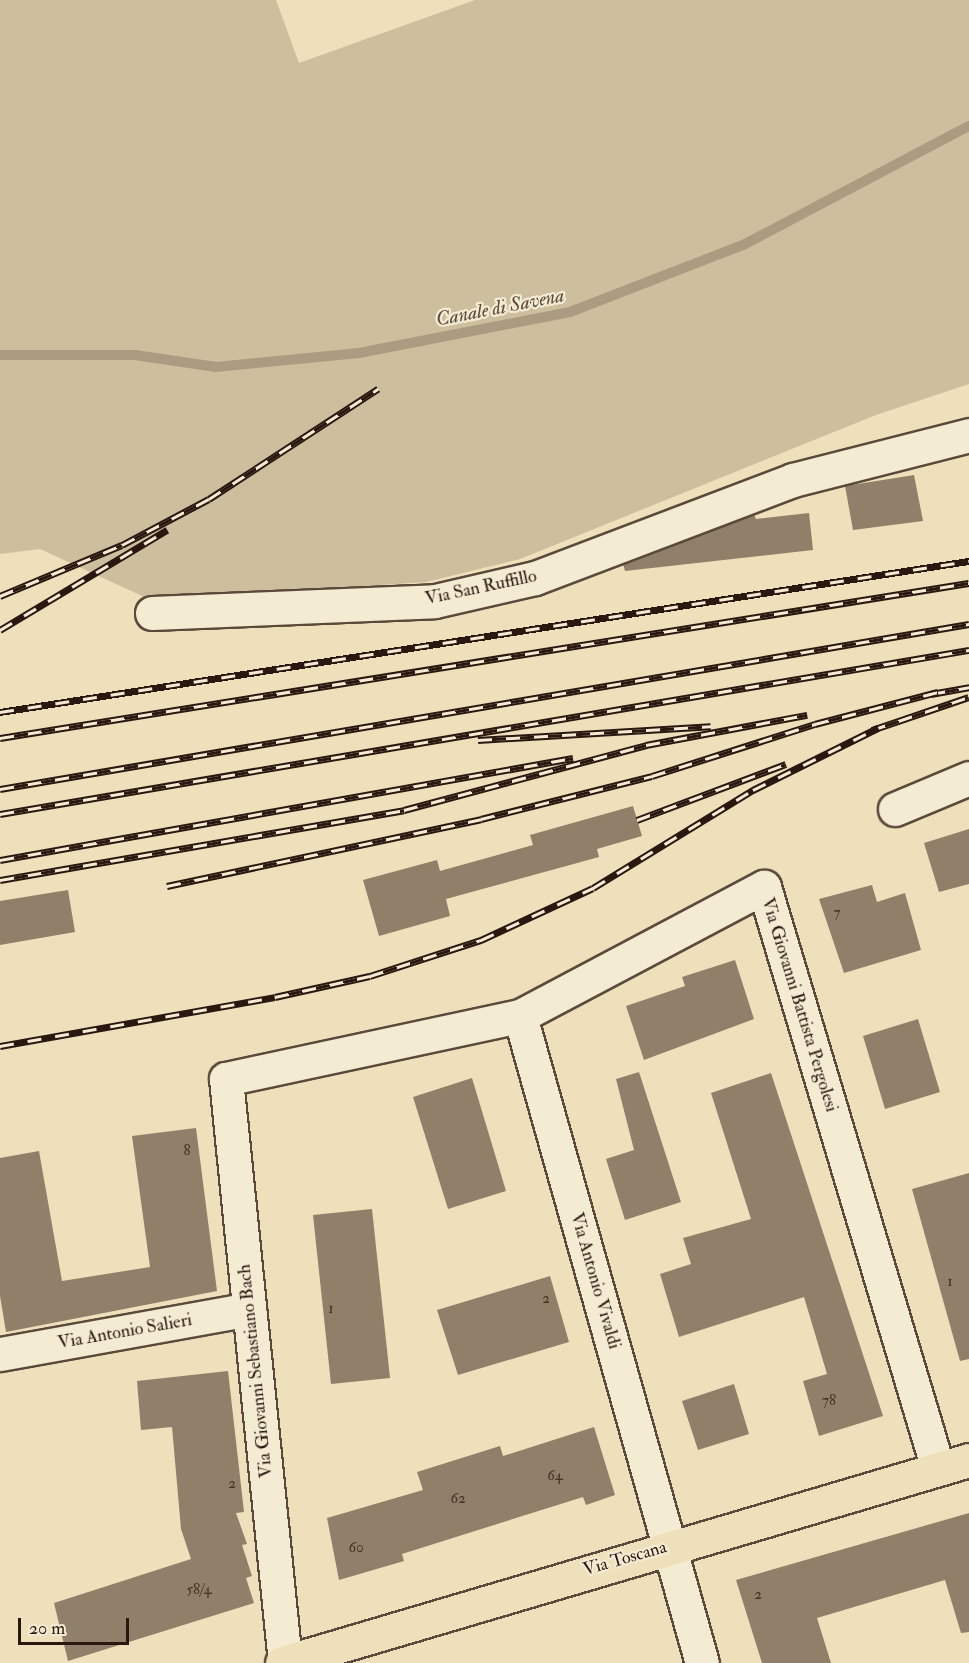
<!DOCTYPE html>
<html>
<head>
<meta charset="utf-8">
<style>
  body { margin:0 }
  #map { position:relative; width:969px; height:1663px; overflow:hidden; background:#eee0bb; font-family:"IM FELL Double Pica",serif }
  div>[style] { position:absolute }
  .green>* { inset:0; background:#cdbe9e }
  .stream>* { height:10px; margin:-5px; padding:0 5px; transform-origin:5px; border-radius:5px; background:#ab9c81 }
  .building>* { inset:0; background:#908069 }
  .roads { filter:drop-shadow(2px 0 #5b4a3b) drop-shadow(-2px 0 #5b4a3b) drop-shadow(0 2px #5b4a3b) drop-shadow(0 -2px #5b4a3b) }
  .street>* { height:33px; margin:-16.5px; padding:0 16.5px; transform-origin:16.5px; border-radius:16.5px; background:#f4ebd3 }
  .primary>* { height:33px; margin:-16.5px; padding:0 16.5px; transform-origin:16.5px; border-radius:16.5px; background:#eee0bb }
  .rail>* { height:7px; margin-top:-3.5px; transform-origin:0; background:repeating-linear-gradient(90deg,#f4ebd3 0 14px,#2a1810 0 28px); box-sizing:border-box; border-block:2px solid #2a1810 }
  span { translate:-50% -50%; white-space:nowrap; text-align:center; line-height:1.15; -webkit-text-stroke:4.5px #f4ebd3; paint-order:stroke }
  .number-label { font-size:15px; color:#443226 }
  .number-label span { -webkit-text-stroke-width:0 }
  .street-label { font-size:18px; color:#2a1810 }
  .water-label { font-size:20px; color:#5e4d3d; font-style:italic }
  .scale { position:absolute; left:18px; top:1618px; width:111px; height:27px; box-sizing:border-box; border:3px solid #2a1810; border-top:0; padding-left:8px; font-size:18px; line-height:21px; white-space:nowrap; color:#2a1810; -webkit-text-stroke:4px #f4ebd3; paint-order:stroke }
</style>
</head>
<body>
<div id="map">
  <div class="green">
    <i style="clip-path:polygon(0 0,276px 0,299px 63px,475px 0,969px 0,969px 384px,876px 415px,520px 559px,426px 582px,151px 600px,40px 549px,0 554px)"></i>
  </div>
  <div class="stream">
    <i style="left:0;top:355px;width:135px"></i>
    <i style="left:135px;top:355px;width:82px;rotate:8.4deg"></i>
    <i style="left:216px;top:367px;width:144px;rotate:-5.6deg"></i>
    <i style="left:359px;top:353px;width:215px;rotate:-11deg"></i>
    <i style="left:570px;top:312px;width:188px;rotate:-21.2deg"></i>
    <i style="left:745px;top:244px;width:253px;rotate:-27.8deg"></i>
  </div>
  <div class="building">
    <i style="clip-path:polygon(914px 475px,923px 521px,853px 530px,845px 486px)"></i>
    <i style="clip-path:polygon(809px 513px,813px 550px,625px 571px,623px 564px,754px 515px,756px 519px)"></i>
    <i style="clip-path:polygon(633px 806px,642px 836px,597px 849px,599px 857px,446px 899px,450px 916px,379px 936px,363px 880px,437px 860px,440px 871px,533px 845px,530px 835px)"></i>
    <i style="clip-path:polygon(969px 829px,969px 884px,939px 892px,924px 843px)"></i>
    <i style="clip-path:polygon(872px 885px,877px 902px,905px 893px,921px 950px,844px 973px,819px 899px)"></i>
    <i style="clip-path:polygon(68px 890px,75px 932px,0 945px,0 901px)"></i>
    <i style="clip-path:polygon(735px 960px,754px 1019px,644px 1060px,626px 1006px,685px 986px,682px 977px)"></i>
    <i style="clip-path:polygon(918px 1019px,940px 1092px,885px 1109px,863px 1036px)"></i>
    <i style="clip-path:polygon(639px 1072px,681px 1202px,625px 1220px,606px 1159px,634px 1150px,616px 1079px)"></i>
    <i style="clip-path:polygon(771px 1073px,883px 1416px,819px 1436px,803px 1381px,827px 1374px,804px 1297px,679px 1337px,660px 1274px,691px 1264px,683px 1238px,751px 1219px,711px 1093px)"></i>
    <i style="clip-path:polygon(472px 1078px,506px 1191px,448px 1209px,413px 1097px)"></i>
    <i style="clip-path:polygon(196px 1128px,217px 1291px,6px 1332px,0 1296px,0 1158px,39px 1151px,62px 1281px,150px 1267px,132px 1136px)"></i>
    <i style="clip-path:polygon(969px 1173px,969px 1359px,960px 1361px,912px 1189px)"></i>
    <i style="clip-path:polygon(372px 1209px,390px 1378px,331px 1384px,313px 1215px)"></i>
    <i style="clip-path:polygon(550px 1276px,569px 1342px,458px 1375px,437px 1310px)"></i>
    <i style="clip-path:polygon(228px 1371px,244px 1512px,236px 1513px,247px 1544px,242px 1545px,252px 1576px,246px 1578px,254px 1603px,68px 1661px,54px 1603px,191px 1559px,181px 1529px,172px 1427px,141px 1430px,137px 1381px)"></i>
    <i style="clip-path:polygon(734px 1384px,749px 1434px,698px 1450px,682px 1401px)"></i>
    <i style="clip-path:polygon(594px 1427px,615px 1495px,586px 1505px,583px 1497px,402px 1554px,404px 1561px,339px 1580px,327px 1518px,423px 1490px,417px 1472px,500px 1446px,503px 1456px)"></i>
    <i style="clip-path:polygon(969px 1513px,969px 1632px,961px 1633px,945px 1580px,817px 1618px,831px 1663px,762px 1663px,736px 1580px)"></i>
  </div>
  <div class="roads">
    <div class="street">
      <i style="left:152px;top:613px;width:283px;rotate:-2.4deg"></i>
      <i style="left:435px;top:601px;width:103px;rotate:-13deg"></i>
      <i style="left:535px;top:578px;width:276px;rotate:-20.8deg"></i>
      <i style="left:793px;top:480px;width:182px;rotate:-14.3deg"></i>
      <i style="left:895px;top:809px;width:80px;rotate:-22.7deg"></i>
      <i style="left:520px;top:1016px;width:672px;rotate:74.29deg"></i>
      <i style="left:0;top:1354px;width:253px;rotate:-10.2deg"></i>
      <i style="left:285px;top:1662px;width:586px;rotate:-95.78deg"></i>
      <i style="left:226px;top:1079px;width:301px;rotate:-12.1deg"></i>
      <i style="left:520px;top:1016px;width:276px;rotate:-27.9deg"></i>
      <i style="left:764px;top:887px;width:607px;rotate:73.35deg"></i>
    </div>
    <div class="primary">
      <i style="left:282px;top:1663px;width:716px;rotate:-16.46deg"></i>
    </div>
  </div>
  <div class="rail">
    <i style="left:0;top:596px;width:132px;rotate:-22.7deg"></i>
    <i style="left:122px;top:545px;width:98px;rotate:-27.9deg"></i>
    <i style="left:209px;top:499px;width:202px;rotate:-33.1deg"></i>
    <i style="left:0;top:630px;width:195px;rotate:-30.9deg"></i>
    <i style="left:931px;top:694px;width:39px;rotate:-10deg"></i>
    <i style="left:0;top:712px;width:981px;rotate:-8.86deg"></i>
    <i style="left:872px;top:730px;width:102px;rotate:-18.8deg"></i>
    <i style="left:0;top:738px;width:981px;rotate:-9.09deg"></i>
    <i style="left:478px;top:740px;width:233px;rotate:-3.4deg"></i>
    <i style="left:0;top:789px;width:983px;rotate:-9.66deg"></i>
    <i style="left:0;top:814px;width:983px;rotate:-9.61deg"></i>
    <i style="left:637px;top:820px;width:159px;rotate:-20.6deg"></i>
    <i style="left:0;top:860px;width:582px;rotate:-10.09deg"></i>
    <i style="left:0;top:880px;width:410px;rotate:-9.8deg"></i>
    <i style="left:404px;top:810px;width:251px;rotate:-15deg"></i>
    <i style="left:646px;top:745px;width:164px;rotate:-10.6deg"></i>
    <i style="left:167px;top:886px;width:321px;rotate:-12deg"></i>
    <i style="left:481px;top:819px;width:176px;rotate:-14.1deg"></i>
    <i style="left:652px;top:776px;width:171px;rotate:-17.7deg"></i>
    <i style="left:815px;top:724px;width:127px;rotate:-14.6deg"></i>
    <i style="left:0;top:1046px;width:279px;rotate:-10.1deg"></i>
    <i style="left:275px;top:997px;width:97px;rotate:-12.5deg"></i>
    <i style="left:370px;top:976px;width:117px;rotate:-18deg"></i>
    <i style="left:481px;top:940px;width:123px;rotate:-24.9deg"></i>
    <i style="left:593px;top:888px;width:188px;rotate:-31.5deg"></i>
    <i style="left:753px;top:790px;width:140px;rotate:-26.4deg"></i>
  </div>
  <div class="number-label">
    <span style="left:837px;top:913px">7</span>
    <span style="left:187px;top:1151px">8</span>
    <span style="left:950px;top:1282px">1</span>
    <span style="left:546px;top:1299px">2</span>
    <span style="left:331px;top:1309px">1</span>
    <span style="left:829px;top:1401px">78</span>
    <span style="left:555px;top:1476px">64</span>
    <span style="left:232px;top:1484px">2</span>
    <span style="left:458px;top:1499px">62</span>
    <span style="left:356px;top:1548px">60</span>
    <span style="left:199px;top:1590px">58/4</span>
    <span style="left:758px;top:1595px">2</span>
  </div>
  <div class="street-label">
    <span style="left:481px;top:588px;rotate:-12deg">Via San Ruffillo</span>
    <span style="left:799px;top:1005px;rotate:73deg">Via Giovanni Battista Pergolesi</span>
    <span style="left:595px;top:1281px;rotate:74deg">Via Antonio Vivaldi</span>
    <span style="left:125px;top:1332px;rotate:-10deg">Via Antonio Salieri</span>
    <span style="left:256px;top:1371px;rotate:-96deg">Via Giovanni Sebastiano Bach</span>
    <span style="left:625px;top:1559px;rotate:-16deg">Via Toscana</span>
  </div>
  <div class="water-label">
    <span style="left:500px;top:307px;rotate:-11deg">Canale di Savena</span>
  </div>
  <div class="scale">20 m</div>
</div>
</body>
</html>
